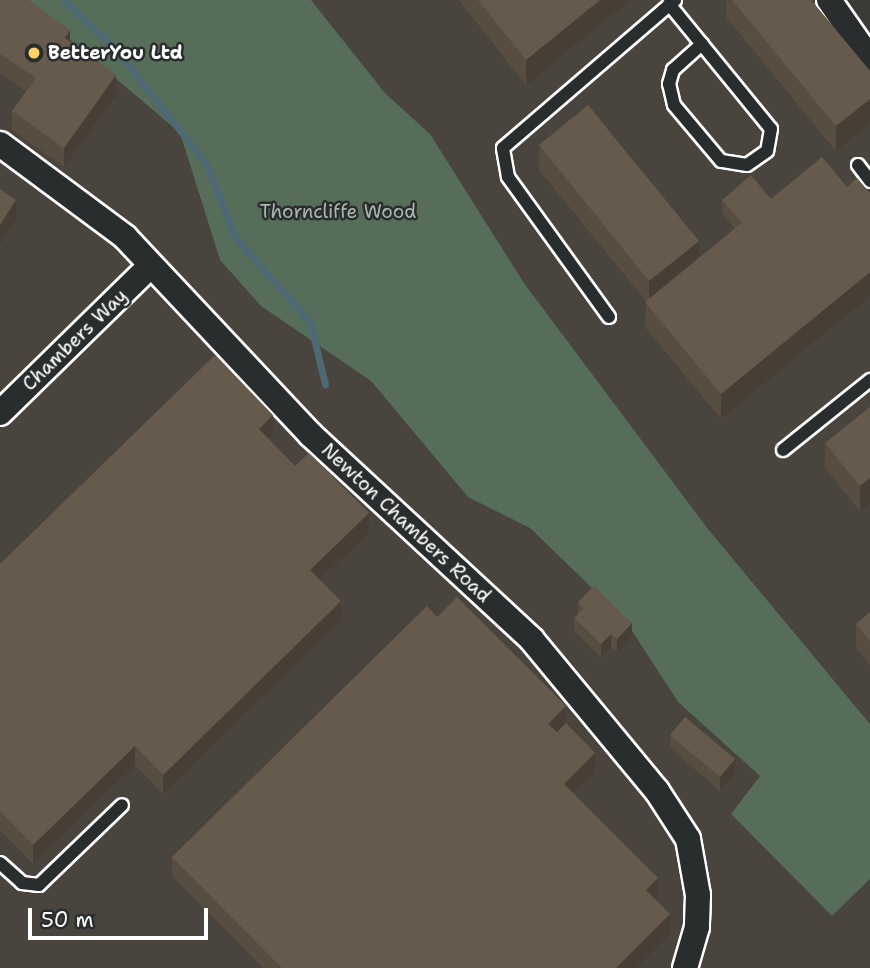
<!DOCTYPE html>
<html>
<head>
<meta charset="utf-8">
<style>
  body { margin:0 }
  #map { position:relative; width:870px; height:968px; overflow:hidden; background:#3c3a37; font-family:"Shantell Sans",sans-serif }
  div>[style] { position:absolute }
  .built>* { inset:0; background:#49443d }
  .green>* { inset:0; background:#566d5a }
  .stream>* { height:7px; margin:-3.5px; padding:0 3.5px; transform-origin:3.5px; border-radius:3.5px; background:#4f6974 }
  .roads { filter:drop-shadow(2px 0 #fff) drop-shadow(-2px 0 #fff) drop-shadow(0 2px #fff) drop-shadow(0 -2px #fff) }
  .service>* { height:12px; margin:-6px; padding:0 6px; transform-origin:6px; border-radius:6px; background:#2a2d2e }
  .minor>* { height:24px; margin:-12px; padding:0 12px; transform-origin:12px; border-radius:12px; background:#2a2d2e }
  .wall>* { inset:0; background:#584d41 }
  .shaded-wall>* { inset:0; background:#473f35 }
  .building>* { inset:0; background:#665a4c }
  .dots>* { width:19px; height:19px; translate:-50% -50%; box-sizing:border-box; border:4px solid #2a2d2e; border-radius:50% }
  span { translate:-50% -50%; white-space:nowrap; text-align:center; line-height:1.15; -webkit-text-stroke:5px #2a2d2e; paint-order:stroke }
  .poi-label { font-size:19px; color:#fff; font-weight:700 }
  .left { translate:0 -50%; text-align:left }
  .park-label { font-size:19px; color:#aab6ac }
  .street-label { font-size:19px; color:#fff }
  .scale { position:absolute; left:28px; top:908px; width:180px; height:32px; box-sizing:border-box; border:4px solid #fff; border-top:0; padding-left:9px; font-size:21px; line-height:24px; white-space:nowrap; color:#fff; -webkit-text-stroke:5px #2a2d2e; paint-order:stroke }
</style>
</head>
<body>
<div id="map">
  <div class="built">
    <i style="clip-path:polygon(0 0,23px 0,180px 133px,220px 260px,261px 305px,371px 381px,468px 496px,530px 528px,625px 620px,678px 702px,760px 776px,732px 814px,832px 916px,870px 879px,870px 968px,0 968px)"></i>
    <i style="clip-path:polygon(311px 0,828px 0,870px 63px,870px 724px,708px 529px,524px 283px,430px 134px,385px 93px)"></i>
  </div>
  <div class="green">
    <i style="clip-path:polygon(23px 0,311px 0,385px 93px,430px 134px,524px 283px,708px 529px,870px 724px,870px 879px,832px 916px,731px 814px,760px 776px,678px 702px,625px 620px,530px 528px,468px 497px,371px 381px,261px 306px,220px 260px,180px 133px)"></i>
  </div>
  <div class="stream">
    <i style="left:64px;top:0;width:72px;rotate:43.9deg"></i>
    <i style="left:116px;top:50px;width:144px;rotate:51.5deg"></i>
    <i style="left:206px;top:163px;width:79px;rotate:68.6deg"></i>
    <i style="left:235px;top:237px;width:113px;rotate:48.6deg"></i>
    <i style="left:310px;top:322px;width:64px;rotate:76.4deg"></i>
  </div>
  <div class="roads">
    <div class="service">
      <i style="left:669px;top:4px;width:161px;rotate:50.8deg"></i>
      <i style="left:771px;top:129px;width:22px;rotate:100deg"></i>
      <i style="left:767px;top:151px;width:24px;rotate:145deg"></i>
      <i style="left:747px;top:165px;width:26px;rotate:-171deg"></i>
      <i style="left:721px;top:161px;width:73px;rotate:-130deg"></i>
      <i style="left:674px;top:105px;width:22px;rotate:-103deg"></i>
      <i style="left:669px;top:84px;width:15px;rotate:-74deg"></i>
      <i style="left:673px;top:70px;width:39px;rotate:-42deg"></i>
      <i style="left:858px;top:165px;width:20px;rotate:53deg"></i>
      <i style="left:609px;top:317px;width:173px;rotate:-125.8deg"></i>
      <i style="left:508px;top:177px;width:29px;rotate:-100deg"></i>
      <i style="left:503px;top:148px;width:227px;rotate:-40.7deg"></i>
      <i style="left:783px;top:450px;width:112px;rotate:-38.8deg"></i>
      <i style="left:0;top:863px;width:30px;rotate:42deg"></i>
      <i style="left:22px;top:883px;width:17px;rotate:7deg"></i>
      <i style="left:39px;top:885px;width:115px;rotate:-43.9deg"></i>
    </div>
    <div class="minor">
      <i style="left:829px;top:0;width:72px;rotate:55.2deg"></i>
      <i style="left:0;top:144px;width:156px;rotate:36.6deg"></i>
      <i style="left:125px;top:237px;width:272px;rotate:46.8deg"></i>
      <i style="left:311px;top:435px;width:301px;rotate:42.8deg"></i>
      <i style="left:532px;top:640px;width:196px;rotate:50.4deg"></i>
      <i style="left:657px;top:791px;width:57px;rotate:57.1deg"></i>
      <i style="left:688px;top:839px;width:57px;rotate:79.9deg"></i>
      <i style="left:698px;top:895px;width:32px;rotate:92deg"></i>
      <i style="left:697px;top:927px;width:43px;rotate:106.3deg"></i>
      <i style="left:0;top:413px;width:210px;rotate:-44.4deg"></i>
    </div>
  </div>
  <div class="wall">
    <i style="clip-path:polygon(0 0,70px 42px,116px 95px,64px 167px,12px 130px,12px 111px,26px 91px,0 73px)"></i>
    <i style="clip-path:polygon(459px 0,631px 0,526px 85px)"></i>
    <i style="clip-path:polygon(726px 0,811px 0,870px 71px,870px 124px,836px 151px,726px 17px)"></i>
    <i style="clip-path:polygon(539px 145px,699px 258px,735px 229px,722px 213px,722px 200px,771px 199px,847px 187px,870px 193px,870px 296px,721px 419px,645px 327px,646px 301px,539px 170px)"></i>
    <i style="clip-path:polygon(870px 407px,860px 511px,825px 468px,825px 443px)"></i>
    <i style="clip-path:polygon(273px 434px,268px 439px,295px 466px,369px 533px,320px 580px,341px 620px,163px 794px,135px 765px,33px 864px,0 830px,0 564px)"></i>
    <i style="clip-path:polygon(578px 602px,632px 636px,617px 652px,611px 647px,601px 658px,574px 631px,574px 618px,578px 614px)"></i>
    <i style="clip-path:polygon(870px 612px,870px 666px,856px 648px,856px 624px)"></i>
    <i style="clip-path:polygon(437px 617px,566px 723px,595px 772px,574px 794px,658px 897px,656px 900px,670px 934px,636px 968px,263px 968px,172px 876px,172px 857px)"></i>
    <i style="clip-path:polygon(670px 735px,735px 773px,720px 791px,670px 748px)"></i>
  </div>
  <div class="shaded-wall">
    <i style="clip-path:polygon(600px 0,631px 0,526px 85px,526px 60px)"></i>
    <i style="clip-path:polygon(70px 30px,70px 49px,65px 38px)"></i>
    <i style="clip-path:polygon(116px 75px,116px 95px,64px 167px,64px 148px)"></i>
    <i style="clip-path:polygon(870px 99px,870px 124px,836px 151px,836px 126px)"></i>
    <i style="clip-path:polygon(16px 200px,16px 219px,0 244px,0 225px)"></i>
    <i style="clip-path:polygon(699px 241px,699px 266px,649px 306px,649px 281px)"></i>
    <i style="clip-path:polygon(870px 272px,870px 296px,721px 419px,721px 394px)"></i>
    <i style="clip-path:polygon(273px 415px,273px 434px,259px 449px,259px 429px)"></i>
    <i style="clip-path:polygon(870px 478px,870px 503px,860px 511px,860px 486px)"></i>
    <i style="clip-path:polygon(369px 513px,369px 533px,310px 589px,310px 570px)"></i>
    <i style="clip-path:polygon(341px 601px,341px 620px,163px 794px,163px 775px)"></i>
    <i style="clip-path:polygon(632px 623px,632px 636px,617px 652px,617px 639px)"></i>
    <i style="clip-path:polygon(611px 634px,611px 647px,601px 658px,601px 644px)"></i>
    <i style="clip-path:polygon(566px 706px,566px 726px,548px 743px,548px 724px)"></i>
    <i style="clip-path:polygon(135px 746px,135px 765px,33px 864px,33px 845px)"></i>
    <i style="clip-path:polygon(595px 753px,595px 772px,564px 803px,564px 784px)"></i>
    <i style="clip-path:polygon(735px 759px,735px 773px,720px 791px,720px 777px)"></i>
    <i style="clip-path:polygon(658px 878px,658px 897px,646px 909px,646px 890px)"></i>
    <i style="clip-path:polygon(670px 914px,670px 934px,636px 968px,616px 968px)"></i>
  </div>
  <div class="building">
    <i style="clip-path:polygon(0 0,29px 0,70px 30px,65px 38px,116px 75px,64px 148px,12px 111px,36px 78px,0 54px)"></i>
    <i style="clip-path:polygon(478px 0,600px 0,526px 60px)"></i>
    <i style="clip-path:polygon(732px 0,811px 0,870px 71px,870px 99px,836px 126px)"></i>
    <i style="clip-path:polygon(588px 105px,699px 241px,649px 281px,539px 145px)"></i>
    <i style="clip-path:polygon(822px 157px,847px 187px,857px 178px,870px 193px,870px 272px,721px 394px,645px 302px)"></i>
    <i style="clip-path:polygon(751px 175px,771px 199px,742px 223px,722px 200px)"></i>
    <i style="clip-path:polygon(0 189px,16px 200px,0 225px)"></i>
    <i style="clip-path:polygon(215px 355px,273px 415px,259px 429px,295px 466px,309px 453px,369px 513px,310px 570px,341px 601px,163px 775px,135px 746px,33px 845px,0 811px,0 564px)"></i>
    <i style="clip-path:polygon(870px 407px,870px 478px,860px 486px,825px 443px)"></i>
    <i style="clip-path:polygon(594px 586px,632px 623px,617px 639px,611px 634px,601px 644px,574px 618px,584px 608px,578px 602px)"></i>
    <i style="clip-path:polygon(457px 597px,566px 706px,548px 724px,557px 732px,566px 723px,595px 753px,564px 784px,658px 878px,646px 890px,670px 914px,616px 968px,282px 968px,172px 857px,427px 606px,437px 617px)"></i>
    <i style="clip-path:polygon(870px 612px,870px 641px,856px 624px)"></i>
    <i style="clip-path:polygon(685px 717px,735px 759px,720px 777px,670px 735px)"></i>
  </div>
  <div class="dots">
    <i style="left:34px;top:53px;background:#ffd166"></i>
  </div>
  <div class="poi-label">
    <span class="left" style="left:48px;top:53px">BetterYou Ltd</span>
  </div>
  <div class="park-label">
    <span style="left:338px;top:212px">Thorncliffe Wood</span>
  </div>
  <div class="street-label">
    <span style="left:75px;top:340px;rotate:-44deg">Chambers Way</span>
    <span style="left:406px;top:523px;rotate:43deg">Newton Chambers Road</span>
  </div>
  <div class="scale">50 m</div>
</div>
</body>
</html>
